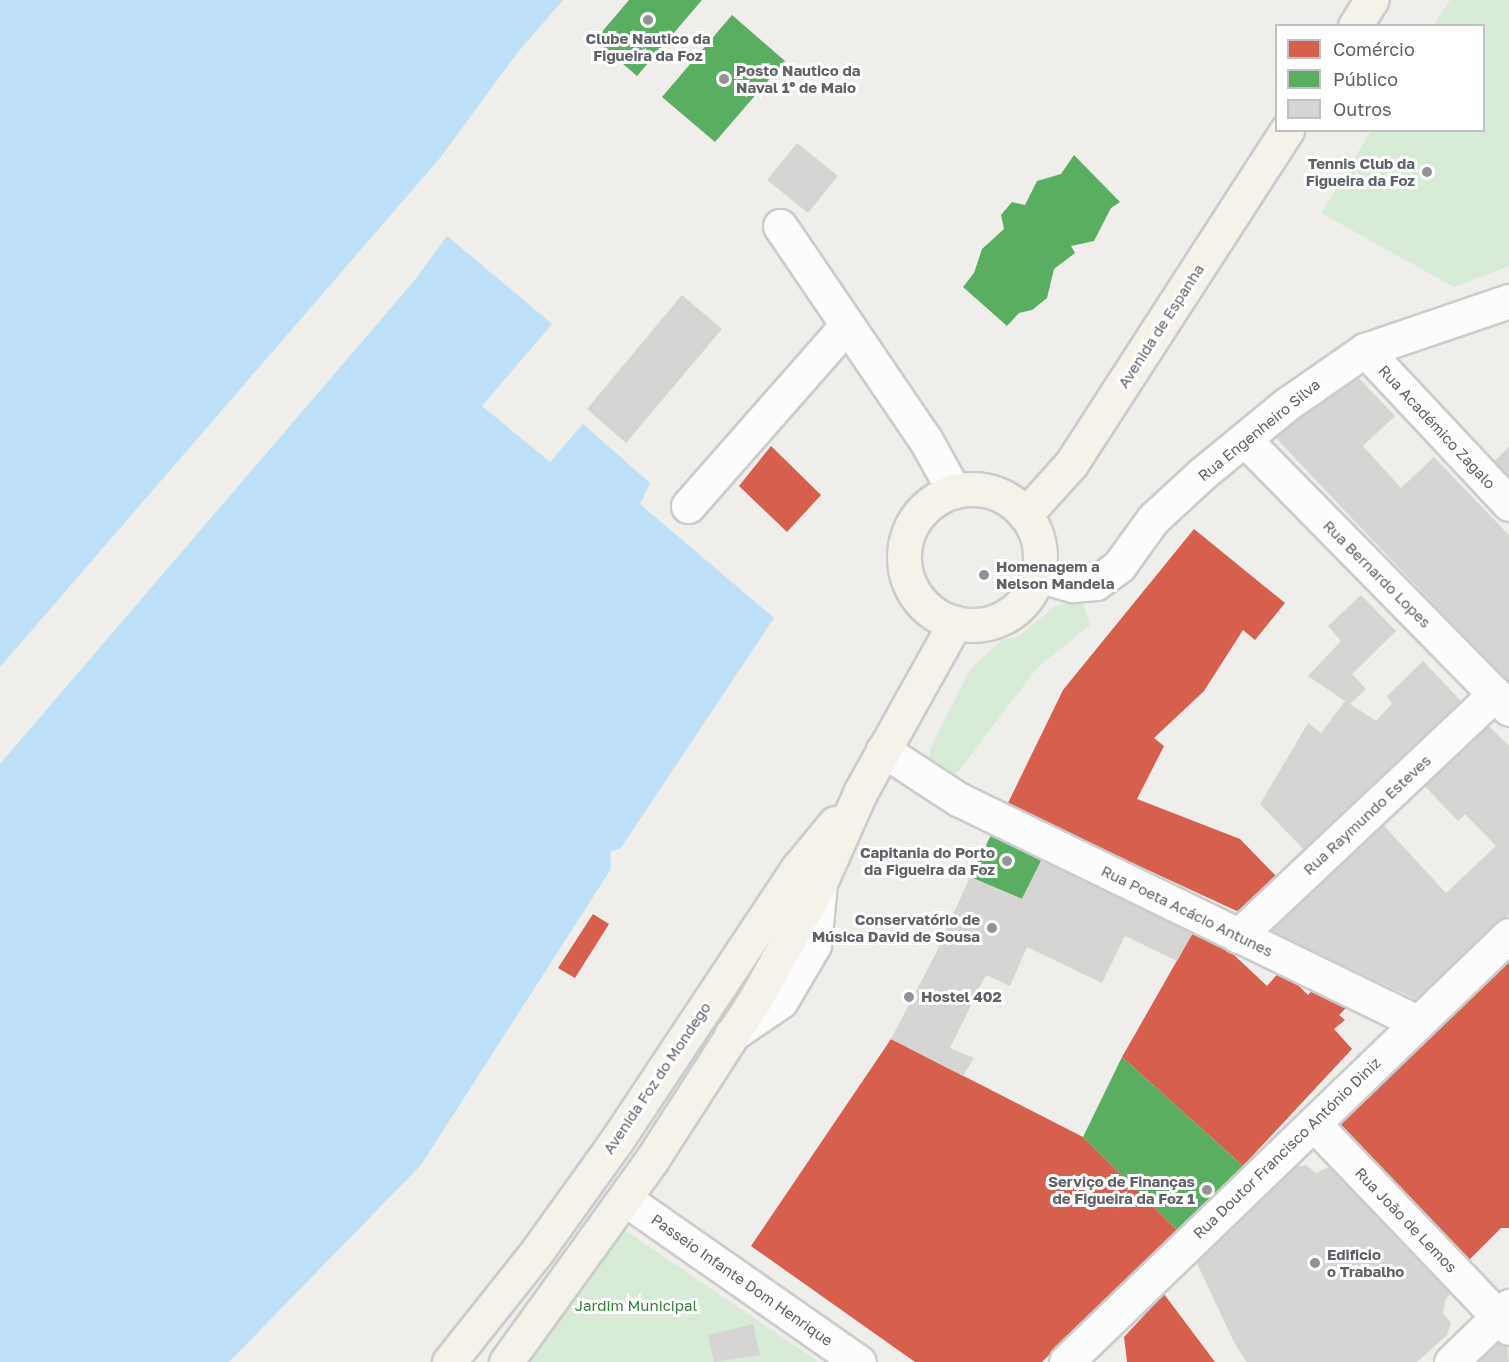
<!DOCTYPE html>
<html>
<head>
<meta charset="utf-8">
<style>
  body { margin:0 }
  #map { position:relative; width:1509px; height:1362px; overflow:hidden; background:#efeeea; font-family:"Golos Text",sans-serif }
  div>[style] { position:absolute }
  .green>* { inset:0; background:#d8ebd6 }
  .water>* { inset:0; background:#bfe0f9 }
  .shops>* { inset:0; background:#d6604d }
  .public>* { inset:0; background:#5aae61 }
  .building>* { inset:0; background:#d6d5d3 }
  .roads { filter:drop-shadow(2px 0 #cbcccc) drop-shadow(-2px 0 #cbcccc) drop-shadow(0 2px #cbcccc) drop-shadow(0 -2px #cbcccc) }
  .minor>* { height:33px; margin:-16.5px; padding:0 16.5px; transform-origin:16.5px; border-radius:16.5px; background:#fdfcfc }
  .major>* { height:33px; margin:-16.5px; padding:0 16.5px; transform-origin:16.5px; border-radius:16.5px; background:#f4f2e9 }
  .major>.ring { margin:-16.5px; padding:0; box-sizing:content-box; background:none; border:33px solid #f4f2e9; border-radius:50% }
  .dots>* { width:16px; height:16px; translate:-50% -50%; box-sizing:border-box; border:3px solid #fff; border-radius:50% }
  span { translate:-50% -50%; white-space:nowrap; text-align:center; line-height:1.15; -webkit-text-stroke:6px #fff; paint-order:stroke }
  .poi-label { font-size:15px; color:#5f6368; font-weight:700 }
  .left { translate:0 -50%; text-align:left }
  .right { translate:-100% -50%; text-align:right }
  .street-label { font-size:15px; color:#5f6368 }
  .park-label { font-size:15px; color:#348238 }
  .legend { position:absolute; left:1275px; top:24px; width:210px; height:108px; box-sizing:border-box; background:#fff; border:2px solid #bfc1c3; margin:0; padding:8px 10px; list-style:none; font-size:18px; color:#5f6368 }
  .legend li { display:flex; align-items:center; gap:12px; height:30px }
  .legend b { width:30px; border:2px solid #bfc1c3 }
</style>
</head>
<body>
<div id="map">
  <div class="green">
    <i style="clip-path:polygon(1450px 0,1509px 0,1509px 266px,1454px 287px,1321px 213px,1371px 131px,1484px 130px,1484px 26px,1434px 25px)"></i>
    <i style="clip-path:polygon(1071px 603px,1083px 604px,1090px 625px,1037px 668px,959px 771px,953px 774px,930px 758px,930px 749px,971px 668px,1002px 640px,1018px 637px,1054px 607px)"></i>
    <i style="clip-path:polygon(623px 1229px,819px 1362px,524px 1362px)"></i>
  </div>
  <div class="water">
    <i style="clip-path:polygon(0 0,563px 0,518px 52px,440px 158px,0 667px)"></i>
    <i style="clip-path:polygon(447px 236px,552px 324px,482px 406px,550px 462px,583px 424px,650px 483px,640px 504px,774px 618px,621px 848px,610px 852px,611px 869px,421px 1165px,229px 1362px,0 1362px,0 764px,414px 281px)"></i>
  </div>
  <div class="shops">
    <i style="clip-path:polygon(771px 446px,821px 495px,787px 532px,739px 486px)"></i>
    <i style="clip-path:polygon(1194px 529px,1285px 603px,1255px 640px,1243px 630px,1204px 691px,1154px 738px,1164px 746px,1137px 799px,1240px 839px,1276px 876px,1239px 912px,1007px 805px,1063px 690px)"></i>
    <i style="clip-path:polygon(593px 914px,609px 924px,575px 978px,558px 968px)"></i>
    <i style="clip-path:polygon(1199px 922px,1267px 986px,1282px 969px,1308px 995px,1322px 980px,1349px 1005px,1339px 1015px,1345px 1020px,1334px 1029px,1352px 1049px,1243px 1166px,1122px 1057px)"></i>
    <i style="clip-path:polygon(1509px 954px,1509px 1228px,1501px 1228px,1464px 1265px,1329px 1124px)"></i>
    <i style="clip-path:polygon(891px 1039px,1083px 1137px,1177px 1230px,1042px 1362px,915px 1362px,751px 1246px)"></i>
    <i style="clip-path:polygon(1164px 1294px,1215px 1362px,1127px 1362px,1124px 1337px)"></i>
  </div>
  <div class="public">
    <i style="clip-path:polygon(629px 0,702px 0,637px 76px,595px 40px)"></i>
    <i style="clip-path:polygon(732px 15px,785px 61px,715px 142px,662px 97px)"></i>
    <i style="clip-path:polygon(1074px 155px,1120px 202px,1111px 208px,1094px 241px,1071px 246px,1075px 253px,1054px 269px,1047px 298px,1032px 310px,1019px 313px,1007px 326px,963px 287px,974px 273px,982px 249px,1004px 229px,1001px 215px,1012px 202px,1025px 205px,1037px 181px,1061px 174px)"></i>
    <i style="clip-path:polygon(996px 825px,1047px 849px,1022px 899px,970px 877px)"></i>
    <i style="clip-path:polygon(1122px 1057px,1243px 1166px,1177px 1230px,1083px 1137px)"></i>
  </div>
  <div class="building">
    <i style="clip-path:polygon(797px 143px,838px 176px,808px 213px,767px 180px)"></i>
    <i style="clip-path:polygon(682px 295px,722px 329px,626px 443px,587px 409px)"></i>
    <i style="clip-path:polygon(1350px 369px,1395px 416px,1363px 446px,1401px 488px,1434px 457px,1509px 535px,1509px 684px,1273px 435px)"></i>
    <i style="clip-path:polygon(1509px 447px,1509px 484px,1491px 464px)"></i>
    <i style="clip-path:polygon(1361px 595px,1396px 631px,1352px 674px,1366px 689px,1350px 704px,1376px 721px,1392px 704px,1387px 696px,1423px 661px,1461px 701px,1304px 850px,1260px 804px,1308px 723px,1321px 733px,1345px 701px,1308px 676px,1341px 641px,1328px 626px)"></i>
    <i style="clip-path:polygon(1478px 715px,1509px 746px,1509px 915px,1419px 1001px,1262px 927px,1375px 816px,1446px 893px,1496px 846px,1465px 814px,1458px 821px,1415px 776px)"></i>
    <i style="clip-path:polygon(1047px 849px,1199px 922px,1177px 961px,1125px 936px,1102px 983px,1027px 947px,1010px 986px,986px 975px,950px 1048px,974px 1058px,963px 1076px,891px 1039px,936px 953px,970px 877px,1022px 899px)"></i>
    <i style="clip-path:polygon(1306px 1165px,1316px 1173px,1331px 1166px,1346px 1166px,1453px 1292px,1446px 1298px,1443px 1313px,1451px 1323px,1447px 1335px,1417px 1362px,1246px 1362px,1233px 1340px,1195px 1259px,1289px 1168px)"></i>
    <i style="clip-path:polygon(753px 1324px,760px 1355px,714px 1362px,708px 1335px)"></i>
    <i style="clip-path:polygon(1506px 1336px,1509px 1362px,1478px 1362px)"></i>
  </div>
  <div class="roads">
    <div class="minor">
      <i style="left:780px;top:226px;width:258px;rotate:55.8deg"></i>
      <i style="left:925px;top:439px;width:60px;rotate:60.9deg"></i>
      <i style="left:1365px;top:350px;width:211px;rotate:46.9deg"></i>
      <i style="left:1245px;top:440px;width:377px;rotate:45.5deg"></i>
      <i style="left:688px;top:506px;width:241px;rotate:-48.7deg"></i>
      <i style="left:1037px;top:575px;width:37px;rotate:16deg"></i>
      <i style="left:1073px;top:585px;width:23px;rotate:-5deg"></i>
      <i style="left:1096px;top:583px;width:29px;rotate:-36deg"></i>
      <i style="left:1119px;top:566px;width:58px;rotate:-54.1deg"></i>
      <i style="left:1153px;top:519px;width:68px;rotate:-42.6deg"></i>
      <i style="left:1203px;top:473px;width:109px;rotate:-39.4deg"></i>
      <i style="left:1287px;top:404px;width:95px;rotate:-34.7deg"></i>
      <i style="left:1365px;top:350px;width:152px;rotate:-18.8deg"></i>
      <i style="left:883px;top:750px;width:90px;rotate:33.2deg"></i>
      <i style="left:958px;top:799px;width:510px;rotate:25.91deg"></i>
      <i style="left:1238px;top:936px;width:353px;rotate:-43.3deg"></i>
      <i style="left:731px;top:1035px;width:60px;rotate:-34.2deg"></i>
      <i style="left:781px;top:1001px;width:65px;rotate:-59.5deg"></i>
      <i style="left:814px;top:945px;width:62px;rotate:-84.5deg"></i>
      <i style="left:1314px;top:1124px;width:282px;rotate:46.3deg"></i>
      <i style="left:625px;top:1199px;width:285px;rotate:34.9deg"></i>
      <i style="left:1066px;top:1362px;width:615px;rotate:-43.95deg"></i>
      <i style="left:1451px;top:1362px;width:81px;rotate:-44deg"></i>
    </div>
    <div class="major">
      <i style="left:1355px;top:26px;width:31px;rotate:-58deg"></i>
      <i class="ring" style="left:904px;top:489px;width:103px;height:103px"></i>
      <i style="left:1025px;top:515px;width:69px;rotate:-48deg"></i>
      <i style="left:1071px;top:464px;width:398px;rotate:-57.1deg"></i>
      <i style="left:449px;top:1362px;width:143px;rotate:-51.5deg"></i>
      <i style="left:538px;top:1250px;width:135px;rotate:-54.3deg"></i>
      <i style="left:617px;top:1140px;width:327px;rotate:-56.4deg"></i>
      <i style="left:798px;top:868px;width:58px;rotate:-50.6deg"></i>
      <i style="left:506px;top:1362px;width:248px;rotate:-54.2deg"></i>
      <i style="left:651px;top:1161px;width:194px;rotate:-57.2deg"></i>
      <i style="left:756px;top:998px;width:132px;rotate:-60.9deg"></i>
      <i style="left:820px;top:883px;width:101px;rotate:-66deg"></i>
      <i style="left:861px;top:791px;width:193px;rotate:-60.8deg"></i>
    </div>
  </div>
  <div class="dots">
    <i style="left:648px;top:20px;background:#919496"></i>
    <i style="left:724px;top:79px;background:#919496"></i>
    <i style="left:1427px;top:172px;background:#919496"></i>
    <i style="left:984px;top:575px;background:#919496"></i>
    <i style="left:1007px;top:861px;background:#919496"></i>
    <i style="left:992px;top:928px;background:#919496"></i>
    <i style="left:909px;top:997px;background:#919496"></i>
    <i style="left:1207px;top:1190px;background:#919496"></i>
    <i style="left:1315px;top:1263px;background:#919496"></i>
  </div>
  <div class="poi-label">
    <span style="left:648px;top:47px">Clube Nautico da<br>Figueira da Foz</span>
    <span class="left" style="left:736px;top:79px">Posto Nautico da<br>Naval 1º de Maio</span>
    <span class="right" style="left:1415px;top:172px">Tennis Club da<br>Figueira da Foz</span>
    <span class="left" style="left:996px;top:575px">Homenagem a<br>Nelson Mandela</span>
    <span class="right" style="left:995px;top:861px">Capitania do Porto<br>da Figueira da Foz</span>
    <span class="right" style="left:980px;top:928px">Conservatório de<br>Música David de Sousa</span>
    <span class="left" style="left:921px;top:997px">Hostel 402</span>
    <span class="right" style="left:1195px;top:1190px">Serviço de Finanças<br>de Figueira da Foz 1</span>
    <span class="left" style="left:1327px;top:1263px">Edificio<br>o Trabalho</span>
  </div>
  <div class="street-label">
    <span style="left:1161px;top:326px;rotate:-57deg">Avenida de Espanha</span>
    <span style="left:1437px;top:427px;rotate:47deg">Rua Académico Zagalo</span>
    <span style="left:1259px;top:430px;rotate:-39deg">Rua Engenheiro Silva</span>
    <span style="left:1377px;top:574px;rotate:45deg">Rua Bernardo Lopes</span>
    <span style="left:1367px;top:815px;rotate:-43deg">Rua Raymundo Esteves</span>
    <span style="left:1187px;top:911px;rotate:26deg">Rua Poeta Acácio Antunes</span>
    <span style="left:657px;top:1078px;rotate:-56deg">Avenida Foz do Mondego</span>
    <span style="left:1287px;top:1148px;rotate:-44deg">Rua Doutor Francisco António Diniz</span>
    <span style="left:1406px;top:1220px;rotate:46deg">Rua João de Lemos</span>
    <span style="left:742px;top:1280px;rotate:35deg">Passeio Infante Dom Henrique</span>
  </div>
  <div class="park-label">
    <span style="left:636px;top:1306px">Jardim Municipal</span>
  </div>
  <ul class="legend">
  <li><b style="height:16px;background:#d6604d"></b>Comércio</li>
  <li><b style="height:16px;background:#5aae61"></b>Público</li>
  <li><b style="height:16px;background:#d6d5d3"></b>Outros</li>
  </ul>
</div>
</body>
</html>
